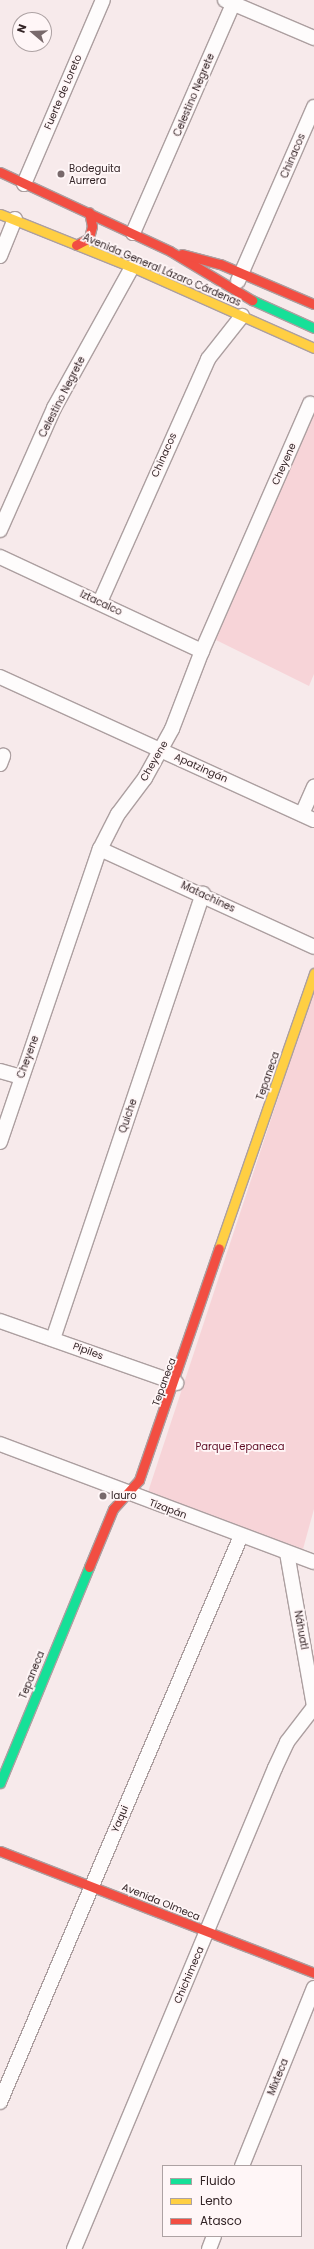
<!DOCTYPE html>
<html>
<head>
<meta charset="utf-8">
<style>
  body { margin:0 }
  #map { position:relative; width:314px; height:2249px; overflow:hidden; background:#f7eaeb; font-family:Poppins,sans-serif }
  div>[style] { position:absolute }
  .green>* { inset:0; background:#f7d4d8 }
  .roads { filter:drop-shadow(1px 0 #ac9fa0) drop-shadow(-1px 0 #ac9fa0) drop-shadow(0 1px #ac9fa0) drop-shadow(0 -1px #ac9fa0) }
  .street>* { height:14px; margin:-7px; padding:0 7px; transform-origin:7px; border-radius:7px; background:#fefcfc }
  .fast>* { height:9px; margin:-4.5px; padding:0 4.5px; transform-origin:4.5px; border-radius:4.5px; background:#16e098 }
  .slow>* { height:9px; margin:-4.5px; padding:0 4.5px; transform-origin:4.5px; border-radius:4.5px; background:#ffcf43 }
  .jam>* { height:9px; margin:-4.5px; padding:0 4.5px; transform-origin:4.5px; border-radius:4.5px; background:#f24e42 }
  .dots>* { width:11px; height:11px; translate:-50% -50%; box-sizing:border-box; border:2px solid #fff6f7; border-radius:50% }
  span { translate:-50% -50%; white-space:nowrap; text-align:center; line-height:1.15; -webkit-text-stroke:3.5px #fff6f7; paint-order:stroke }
  .street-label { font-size:10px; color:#332426 }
  .poi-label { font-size:10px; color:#332426 }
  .left { translate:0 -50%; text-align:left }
  .park-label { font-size:10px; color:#5e0b24 }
  .legend { position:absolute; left:162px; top:2165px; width:140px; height:72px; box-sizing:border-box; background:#fff6f7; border:1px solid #ada2a3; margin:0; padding:5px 7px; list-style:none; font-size:12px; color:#332426 }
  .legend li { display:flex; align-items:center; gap:8px; height:20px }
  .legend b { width:20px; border:1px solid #ada2a3 }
  .north { position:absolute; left:12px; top:12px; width:40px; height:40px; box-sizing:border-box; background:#fff6f7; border:1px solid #ada2a3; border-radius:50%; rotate:289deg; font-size:11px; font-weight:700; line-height:16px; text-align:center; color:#332426 }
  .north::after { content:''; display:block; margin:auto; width:14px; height:18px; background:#78696b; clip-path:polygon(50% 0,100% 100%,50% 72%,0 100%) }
</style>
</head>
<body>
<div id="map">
  <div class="green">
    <i style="clip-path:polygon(314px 408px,314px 674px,309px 686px,216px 640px)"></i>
    <i style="clip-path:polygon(314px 989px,314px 1509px,303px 1549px,147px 1495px)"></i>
  </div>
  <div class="roads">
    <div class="street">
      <i style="left:225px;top:0;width:97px;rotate:23.1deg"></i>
      <i style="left:24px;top:184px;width:200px;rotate:-66.8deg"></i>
      <i style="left:133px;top:233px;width:254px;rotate:-66.4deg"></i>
      <i style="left:0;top:256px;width:40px;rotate:-68deg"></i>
      <i style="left:238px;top:281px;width:190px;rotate:-66.4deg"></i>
      <i style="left:0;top:530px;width:133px;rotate:-66.1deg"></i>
      <i style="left:54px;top:408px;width:161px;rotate:-61deg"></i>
      <i style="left:0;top:557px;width:223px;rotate:25deg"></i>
      <i style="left:100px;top:602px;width:266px;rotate:-66deg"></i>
      <i style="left:208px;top:359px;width:55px;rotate:-51.7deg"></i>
      <i style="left:0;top:677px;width:345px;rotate:24.5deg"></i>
      <i style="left:0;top:764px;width:9px;rotate:-69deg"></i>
      <i style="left:302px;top:814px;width:30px;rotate:-66deg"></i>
      <i style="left:100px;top:849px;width:235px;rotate:24.6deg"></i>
      <i style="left:0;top:1071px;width:22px;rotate:16deg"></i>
      <i style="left:0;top:1142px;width:310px;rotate:-71.2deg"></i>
      <i style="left:100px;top:849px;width:39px;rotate:-63deg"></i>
      <i style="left:118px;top:814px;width:45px;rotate:-53.1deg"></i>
      <i style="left:145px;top:778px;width:56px;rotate:-61.1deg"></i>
      <i style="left:172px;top:729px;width:84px;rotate:-69deg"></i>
      <i style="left:202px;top:651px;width:270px;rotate:-66.4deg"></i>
      <i style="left:0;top:1321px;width:187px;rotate:19.4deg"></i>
      <i style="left:53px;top:1339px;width:470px;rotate:-71.4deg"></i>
      <i style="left:0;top:1444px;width:335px;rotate:20.6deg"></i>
      <i style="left:287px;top:1553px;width:155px;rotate:80deg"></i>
      <i style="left:0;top:2102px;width:615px;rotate:-66.94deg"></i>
      <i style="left:242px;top:2166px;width:192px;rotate:-68deg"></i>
      <i style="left:74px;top:2249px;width:521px;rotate:-67.32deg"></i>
      <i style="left:275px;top:1768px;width:29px;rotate:-65deg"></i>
      <i style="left:287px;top:1742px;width:44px;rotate:-52.4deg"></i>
      <i style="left:209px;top:2249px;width:14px;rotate:-69deg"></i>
    </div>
    <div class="fast">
      <i style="left:252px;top:300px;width:68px;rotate:24.3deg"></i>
      <i style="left:0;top:1783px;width:234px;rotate:-67.6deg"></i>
    </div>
    <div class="slow">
      <i style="left:0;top:214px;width:142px;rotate:21.9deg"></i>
      <i style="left:132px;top:267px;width:199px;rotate:24deg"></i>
      <i style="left:219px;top:1248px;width:291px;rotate:-70.9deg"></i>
    </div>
    <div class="jam">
      <i style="left:0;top:172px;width:187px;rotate:24.9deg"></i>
      <i style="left:170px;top:251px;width:96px;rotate:30.9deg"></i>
      <i style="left:76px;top:245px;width:15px;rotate:-28deg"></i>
      <i style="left:89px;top:238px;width:12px;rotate:-76deg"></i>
      <i style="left:92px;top:226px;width:14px;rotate:-102deg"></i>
      <i style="left:182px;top:254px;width:39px;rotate:15deg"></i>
      <i style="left:220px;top:264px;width:102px;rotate:23.1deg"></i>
      <i style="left:89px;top:1567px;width:63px;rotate:-67.5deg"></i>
      <i style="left:113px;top:1509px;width:39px;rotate:-48deg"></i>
      <i style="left:139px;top:1480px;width:245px;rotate:-71deg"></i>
      <i style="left:0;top:1851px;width:337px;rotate:21.2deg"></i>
    </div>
  </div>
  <div class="dots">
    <i style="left:61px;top:174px;background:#78696b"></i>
    <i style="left:103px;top:1496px;background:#78696b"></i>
  </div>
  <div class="street-label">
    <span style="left:63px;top:92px;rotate:-67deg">Fuerte de Loreto</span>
    <span style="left:194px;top:95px;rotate:-67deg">Celestino Negrete</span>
    <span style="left:293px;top:156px;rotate:-67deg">Chinacos</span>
    <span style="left:162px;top:270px;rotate:23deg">Avenida General Lázaro Cárdenas</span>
    <span style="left:62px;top:397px;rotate:-63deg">Celestino Negrete</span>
    <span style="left:164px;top:455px;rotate:-66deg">Chinacos</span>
    <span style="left:284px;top:464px;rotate:-66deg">Cheyene</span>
    <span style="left:101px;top:603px;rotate:25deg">Iztacalco</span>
    <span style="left:154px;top:761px;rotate:-60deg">Cheyene</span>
    <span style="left:201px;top:768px;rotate:24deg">Apatzingán</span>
    <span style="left:208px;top:897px;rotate:25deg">Matachines</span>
    <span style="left:28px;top:1057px;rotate:-70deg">Cheyene</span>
    <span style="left:268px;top:1076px;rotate:-71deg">Tepaneca</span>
    <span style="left:128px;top:1116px;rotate:-71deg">Quiche</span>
    <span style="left:88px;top:1351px;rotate:20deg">Pipiles</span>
    <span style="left:164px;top:1382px;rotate:-70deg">Tepaneca</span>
    <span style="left:168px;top:1509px;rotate:20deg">Tizapán</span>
    <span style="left:301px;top:1630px;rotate:80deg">Náhuatl</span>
    <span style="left:32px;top:1675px;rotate:-68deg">Tepaneca</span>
    <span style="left:120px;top:1819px;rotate:-67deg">Yaqui</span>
    <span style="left:161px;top:1902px;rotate:22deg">Avenida Olmeca</span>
    <span style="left:189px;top:1975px;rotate:-67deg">Chichimeca</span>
    <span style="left:278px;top:2077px;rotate:-68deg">Mixteca</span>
  </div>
  <div class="poi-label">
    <span class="left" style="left:69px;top:174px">Bodeguita<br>Aurrera</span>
    <span class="left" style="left:111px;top:1496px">lauro</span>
  </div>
  <div class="park-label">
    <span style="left:240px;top:1447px">Parque Tepaneca</span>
  </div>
  <ul class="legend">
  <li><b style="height:5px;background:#16e098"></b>Fluido</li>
  <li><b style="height:5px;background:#ffcf43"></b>Lento</li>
  <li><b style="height:5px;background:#f24e42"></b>Atasco</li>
  </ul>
  <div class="north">N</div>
</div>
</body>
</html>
